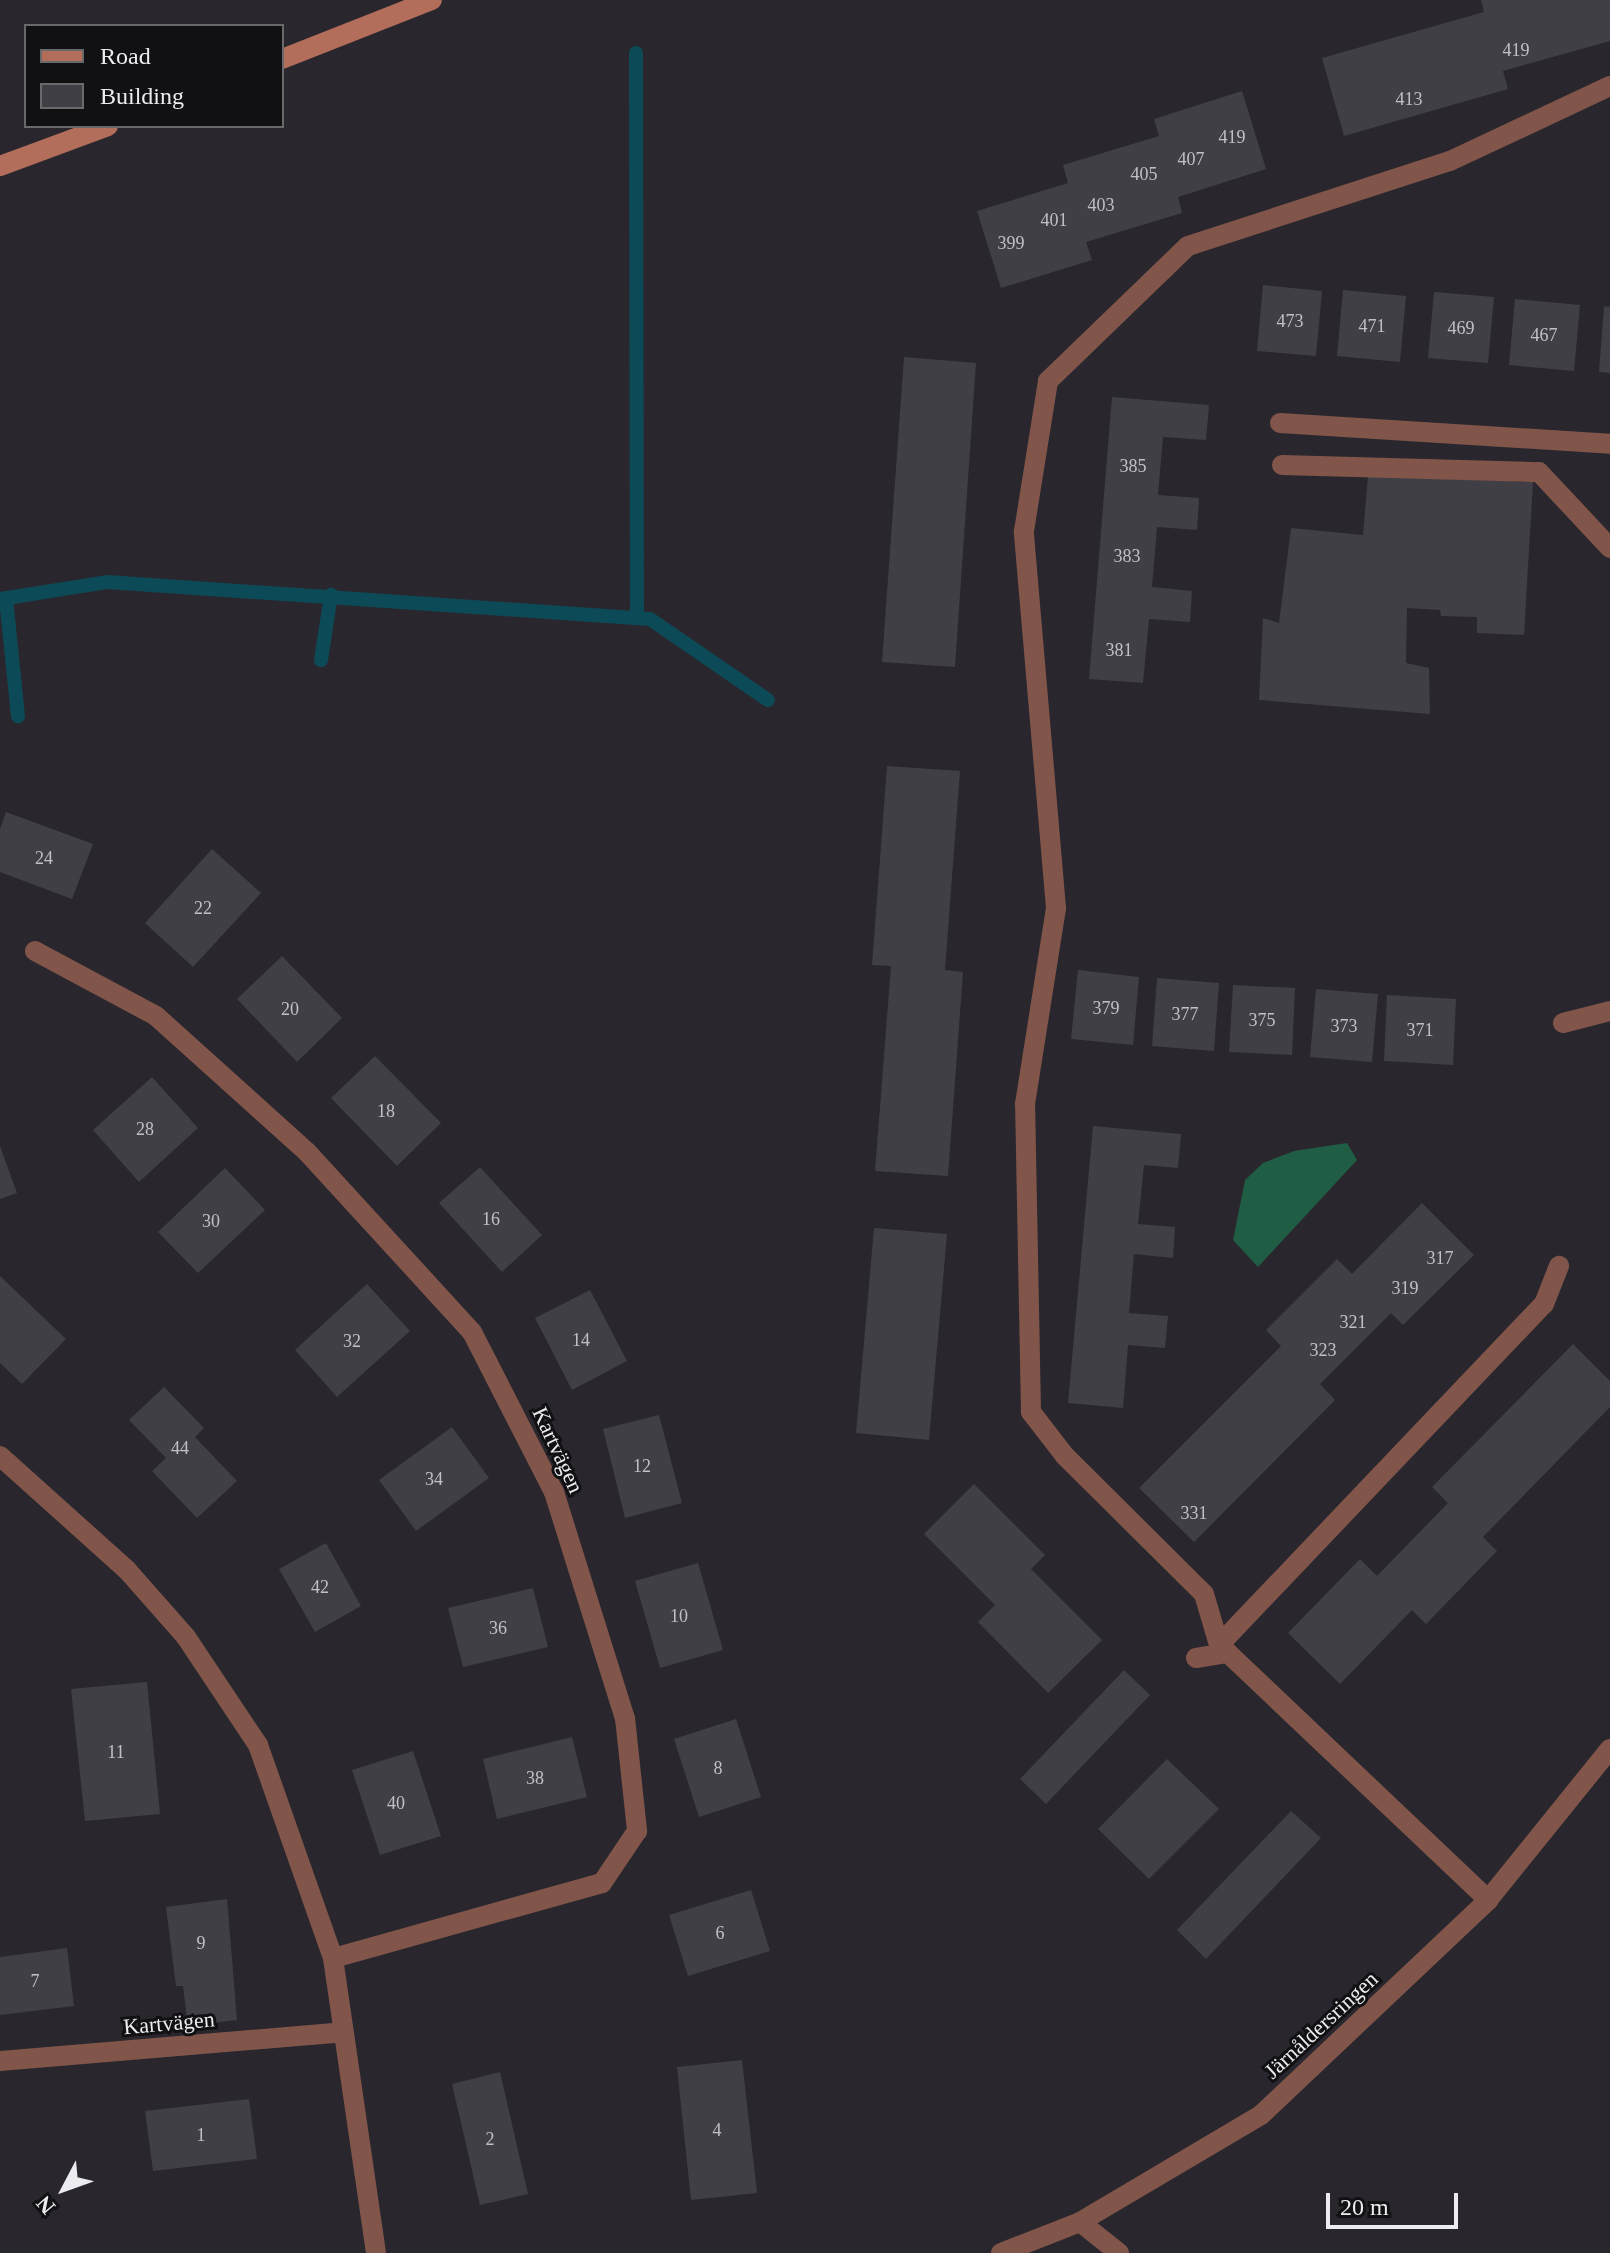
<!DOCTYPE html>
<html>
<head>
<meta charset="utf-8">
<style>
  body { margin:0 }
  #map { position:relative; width:1610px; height:2253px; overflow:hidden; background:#29272d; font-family:"Times New Roman",serif }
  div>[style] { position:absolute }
  .green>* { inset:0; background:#205d45 }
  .stream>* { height:14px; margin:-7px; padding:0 7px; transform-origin:7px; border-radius:7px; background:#0d4a58 }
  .building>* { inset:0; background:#3f3f45 }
  .service>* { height:20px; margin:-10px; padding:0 10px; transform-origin:10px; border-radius:10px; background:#81554a }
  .minor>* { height:20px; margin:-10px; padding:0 10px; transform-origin:10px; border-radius:10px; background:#81554a }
  .secondary>* { height:20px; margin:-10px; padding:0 10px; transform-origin:10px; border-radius:10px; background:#b36d5b }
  span { translate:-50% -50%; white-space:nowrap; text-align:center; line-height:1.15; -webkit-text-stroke:6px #111013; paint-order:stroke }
  .number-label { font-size:18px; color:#c1c0c4 }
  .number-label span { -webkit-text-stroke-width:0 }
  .street-label { font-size:22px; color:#ecebef }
  .legend { position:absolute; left:24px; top:24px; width:260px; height:104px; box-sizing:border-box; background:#111013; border:2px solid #69686b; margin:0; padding:10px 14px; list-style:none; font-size:24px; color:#ecebef }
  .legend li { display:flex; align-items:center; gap:16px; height:40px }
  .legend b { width:40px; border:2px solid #69686b }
  .north { position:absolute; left:24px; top:2149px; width:80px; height:80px; -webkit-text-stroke:6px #111013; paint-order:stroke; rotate:229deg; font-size:22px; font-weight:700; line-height:32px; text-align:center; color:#ecebef }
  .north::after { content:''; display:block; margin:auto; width:28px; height:36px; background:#ecebef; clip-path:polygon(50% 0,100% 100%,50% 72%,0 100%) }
  .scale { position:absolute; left:1326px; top:2193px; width:132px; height:36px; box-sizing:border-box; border:4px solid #ecebef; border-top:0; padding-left:10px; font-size:24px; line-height:28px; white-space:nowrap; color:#ecebef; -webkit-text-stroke:6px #111013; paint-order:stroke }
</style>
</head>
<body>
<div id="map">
  <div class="green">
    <i style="clip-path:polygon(1347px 1143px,1357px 1160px,1258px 1267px,1233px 1240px,1245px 1180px,1263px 1163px,1294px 1151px)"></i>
  </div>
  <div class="stream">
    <i style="left:636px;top:53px;width:565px;rotate:89.9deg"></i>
    <i style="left:6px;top:598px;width:119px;rotate:84.2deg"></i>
    <i style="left:0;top:599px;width:108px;rotate:-9deg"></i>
    <i style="left:107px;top:582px;width:544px;rotate:3.9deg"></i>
    <i style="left:650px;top:619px;width:143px;rotate:34.5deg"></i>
    <i style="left:321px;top:660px;width:66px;rotate:-81.3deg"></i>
  </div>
  <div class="building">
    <i style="clip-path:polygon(1481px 0,1610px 0,1610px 41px,1503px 71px,1508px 89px,1344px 136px,1322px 58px,1484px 12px)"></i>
    <i style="clip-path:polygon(1242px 91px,1266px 169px,1178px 197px,1182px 213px,1086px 242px,1092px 260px,1001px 288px,977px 211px,1068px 183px,1063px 165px,1159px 136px,1154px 119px)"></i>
    <i style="clip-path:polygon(1263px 285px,1322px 291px,1316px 356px,1257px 351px)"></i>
    <i style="clip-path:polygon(1343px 290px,1406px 296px,1400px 362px,1337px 356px)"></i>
    <i style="clip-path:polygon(1434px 292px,1494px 297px,1488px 363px,1428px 358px)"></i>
    <i style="clip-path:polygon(1515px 299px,1580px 305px,1574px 371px,1509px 365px)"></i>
    <i style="clip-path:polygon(1604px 306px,1610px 307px,1610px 373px,1599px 372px)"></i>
    <i style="clip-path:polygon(904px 357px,976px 363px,955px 667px,882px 662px)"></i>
    <i style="clip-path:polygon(1112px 397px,1209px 405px,1206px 440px,1163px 437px,1158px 495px,1199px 498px,1197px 530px,1157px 527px,1152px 587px,1192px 591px,1190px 622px,1149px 619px,1143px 683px,1089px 679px)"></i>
    <i style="clip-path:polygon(1368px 476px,1533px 482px,1524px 635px,1477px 633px,1477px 617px,1441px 616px,1440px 610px,1407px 608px,1406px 663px,1429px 668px,1430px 714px,1259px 700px,1263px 618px,1279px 623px,1291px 528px,1363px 535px)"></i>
    <i style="clip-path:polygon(887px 766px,960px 771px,945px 970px,963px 972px,948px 1176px,875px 1171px,891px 966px,872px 965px)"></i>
    <i style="clip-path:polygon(6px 812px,93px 844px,72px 899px,0 872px,0 829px)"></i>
    <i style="clip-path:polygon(212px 849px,261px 893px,193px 967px,145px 923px)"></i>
    <i style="clip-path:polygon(282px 956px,342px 1018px,297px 1062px,237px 999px)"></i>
    <i style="clip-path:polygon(1078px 970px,1139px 977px,1133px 1045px,1071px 1039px)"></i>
    <i style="clip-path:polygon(1157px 978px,1219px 983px,1214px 1051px,1152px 1046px)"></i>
    <i style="clip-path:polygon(1233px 985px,1295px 988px,1292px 1055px,1229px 1052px)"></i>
    <i style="clip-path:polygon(1316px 989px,1378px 994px,1372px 1062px,1310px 1057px)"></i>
    <i style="clip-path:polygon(1387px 995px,1456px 999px,1453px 1065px,1384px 1061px)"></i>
    <i style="clip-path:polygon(375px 1056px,441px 1123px,397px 1166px,331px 1098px)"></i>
    <i style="clip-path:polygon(152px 1077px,198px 1128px,139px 1182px,93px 1130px)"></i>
    <i style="clip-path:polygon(1093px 1126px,1181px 1134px,1178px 1168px,1144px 1165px,1138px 1224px,1175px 1227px,1173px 1258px,1134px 1254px,1129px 1313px,1168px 1316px,1165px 1348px,1128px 1345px,1123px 1408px,1068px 1403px)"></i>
    <i style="clip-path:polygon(0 1146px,17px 1193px,0 1199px)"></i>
    <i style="clip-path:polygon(480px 1167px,542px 1235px,502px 1272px,439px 1203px)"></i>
    <i style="clip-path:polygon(225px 1168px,265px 1210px,198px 1273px,158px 1232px)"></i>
    <i style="clip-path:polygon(1422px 1203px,1474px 1255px,1403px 1325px,1391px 1313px,1320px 1384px,1335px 1400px,1194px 1542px,1139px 1488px,1281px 1346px,1266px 1330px,1337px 1259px,1352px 1274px)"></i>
    <i style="clip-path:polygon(874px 1228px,947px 1234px,929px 1440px,856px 1433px)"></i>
    <i style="clip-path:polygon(0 1276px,66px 1339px,22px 1384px,0 1363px)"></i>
    <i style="clip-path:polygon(367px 1284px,410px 1331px,337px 1397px,295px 1350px)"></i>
    <i style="clip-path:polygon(590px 1290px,627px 1361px,572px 1390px,535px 1318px)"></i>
    <i style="clip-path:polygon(1573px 1344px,1610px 1381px,1610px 1407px,1483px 1537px,1497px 1551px,1426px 1624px,1412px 1610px,1340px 1684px,1288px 1633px,1360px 1559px,1377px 1576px,1448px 1503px,1432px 1487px)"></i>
    <i style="clip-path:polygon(164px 1387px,204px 1428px,195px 1437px,237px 1481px,197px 1518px,152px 1471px,166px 1458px,129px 1420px)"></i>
    <i style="clip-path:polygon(659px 1415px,682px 1503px,625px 1518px,603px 1429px)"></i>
    <i style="clip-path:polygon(452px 1427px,489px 1478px,416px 1531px,379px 1480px)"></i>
    <i style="clip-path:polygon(974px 1484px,1045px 1555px,1031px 1569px,1102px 1640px,1048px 1693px,978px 1622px,995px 1605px,924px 1534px)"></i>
    <i style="clip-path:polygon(326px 1543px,361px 1606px,315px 1632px,279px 1569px)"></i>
    <i style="clip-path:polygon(698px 1563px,723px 1650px,660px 1668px,635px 1581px)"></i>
    <i style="clip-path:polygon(533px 1588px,548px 1647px,463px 1667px,448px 1608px)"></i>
    <i style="clip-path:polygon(1124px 1670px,1150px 1695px,1046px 1804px,1020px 1779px)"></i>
    <i style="clip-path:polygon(147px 1682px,160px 1814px,85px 1821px,71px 1689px)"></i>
    <i style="clip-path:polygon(736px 1719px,761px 1797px,699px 1817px,674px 1739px)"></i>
    <i style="clip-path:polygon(572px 1737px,587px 1797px,497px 1819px,483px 1759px)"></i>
    <i style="clip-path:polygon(413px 1751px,441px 1836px,380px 1855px,352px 1770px)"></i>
    <i style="clip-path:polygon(1167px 1759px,1219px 1809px,1149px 1879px,1098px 1829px)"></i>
    <i style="clip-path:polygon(1291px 1811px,1321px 1838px,1206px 1959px,1177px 1930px)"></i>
    <i style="clip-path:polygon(751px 1890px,770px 1951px,688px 1976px,669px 1915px)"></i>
    <i style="clip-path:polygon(227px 1899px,237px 2020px,188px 2026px,183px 1986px,176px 1986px,166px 1907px)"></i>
    <i style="clip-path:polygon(67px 1948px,74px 2006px,0 2015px,0 1957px)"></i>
    <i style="clip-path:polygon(742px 2060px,757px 2193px,691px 2200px,677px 2067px)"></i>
    <i style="clip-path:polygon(500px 2072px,528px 2194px,480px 2205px,452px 2084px)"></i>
    <i style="clip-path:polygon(249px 2099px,257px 2159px,153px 2171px,145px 2111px)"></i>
  </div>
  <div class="service">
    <i style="left:1280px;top:423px;width:331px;rotate:3.6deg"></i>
    <i style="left:1282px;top:465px;width:257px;rotate:1.6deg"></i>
    <i style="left:1539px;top:472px;width:104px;rotate:46.9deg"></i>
    <i style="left:1563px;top:1023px;width:49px;rotate:-14.3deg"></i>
    <i style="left:1196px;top:1658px;width:32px;rotate:-9deg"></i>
    <i style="left:1228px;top:1653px;width:359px;rotate:43.5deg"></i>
  </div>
  <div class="minor">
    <i style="left:35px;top:951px;width:137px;rotate:28.2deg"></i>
    <i style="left:156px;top:1016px;width:203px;rotate:42deg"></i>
    <i style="left:307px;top:1152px;width:244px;rotate:47.5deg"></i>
    <i style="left:472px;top:1332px;width:180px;rotate:62.9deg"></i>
    <i style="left:554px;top:1492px;width:237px;rotate:72.6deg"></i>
    <i style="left:625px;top:1718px;width:114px;rotate:83.9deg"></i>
    <i style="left:637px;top:1831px;width:63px;rotate:123.9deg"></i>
    <i style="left:602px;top:1883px;width:279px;rotate:164.4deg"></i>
    <i style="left:0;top:1456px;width:171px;rotate:41.9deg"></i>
    <i style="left:127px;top:1570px;width:89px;rotate:48.6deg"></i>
    <i style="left:186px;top:1637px;width:130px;rotate:56.3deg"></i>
    <i style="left:258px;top:1745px;width:226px;rotate:70.6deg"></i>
    <i style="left:333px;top:1958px;width:298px;rotate:81.7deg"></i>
    <i style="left:1219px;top:1645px;width:471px;rotate:-46.4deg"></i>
    <i style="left:1544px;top:1304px;width:41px;rotate:-68.5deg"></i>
    <i style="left:1228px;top:1653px;width:12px;rotate:-138deg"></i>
    <i style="left:1219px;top:1645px;width:53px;rotate:-106.4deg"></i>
    <i style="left:1204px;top:1594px;width:196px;rotate:-135.2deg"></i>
    <i style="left:1065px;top:1456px;width:56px;rotate:-127.7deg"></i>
    <i style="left:1031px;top:1412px;width:308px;rotate:-91.1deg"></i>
    <i style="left:1025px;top:1104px;width:198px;rotate:-81deg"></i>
    <i style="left:1056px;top:908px;width:378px;rotate:-94.9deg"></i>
    <i style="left:1024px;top:531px;width:152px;rotate:-80.9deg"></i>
    <i style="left:1048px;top:381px;width:194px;rotate:-44deg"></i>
    <i style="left:1188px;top:246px;width:275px;rotate:-18deg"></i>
    <i style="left:1450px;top:161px;width:177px;rotate:-25.1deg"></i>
    <i style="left:0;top:2061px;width:344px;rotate:-4.8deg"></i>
    <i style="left:1080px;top:2222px;width:50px;rotate:38.5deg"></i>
    <i style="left:1001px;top:2253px;width:85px;rotate:-21.4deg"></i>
    <i style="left:1080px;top:2222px;width:210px;rotate:-30.6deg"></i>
    <i style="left:1261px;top:2115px;width:313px;rotate:-43.4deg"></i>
    <i style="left:1488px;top:1900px;width:194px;rotate:-51.1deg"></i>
  </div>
  <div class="secondary">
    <i style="left:282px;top:59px;width:161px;rotate:-21.5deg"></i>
    <i style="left:0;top:166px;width:115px;rotate:-20.3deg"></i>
  </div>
  <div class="number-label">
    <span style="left:1516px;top:50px">419</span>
    <span style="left:1409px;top:99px">413</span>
    <span style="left:1232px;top:137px">419</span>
    <span style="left:1191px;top:159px">407</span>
    <span style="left:1144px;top:174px">405</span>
    <span style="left:1101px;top:205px">403</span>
    <span style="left:1054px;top:220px">401</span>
    <span style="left:1011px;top:243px">399</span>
    <span style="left:1290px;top:321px">473</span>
    <span style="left:1372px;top:326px">471</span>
    <span style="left:1461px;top:328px">469</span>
    <span style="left:1544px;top:335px">467</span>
    <span style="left:1133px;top:466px">385</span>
    <span style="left:1127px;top:556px">383</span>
    <span style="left:1119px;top:650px">381</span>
    <span style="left:44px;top:858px">24</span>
    <span style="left:203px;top:908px">22</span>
    <span style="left:1106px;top:1008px">379</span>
    <span style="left:290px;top:1009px">20</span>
    <span style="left:1185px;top:1014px">377</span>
    <span style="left:1262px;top:1020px">375</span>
    <span style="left:1344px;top:1026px">373</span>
    <span style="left:1420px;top:1030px">371</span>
    <span style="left:386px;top:1111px">18</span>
    <span style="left:145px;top:1129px">28</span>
    <span style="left:491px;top:1219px">16</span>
    <span style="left:211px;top:1221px">30</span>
    <span style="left:1440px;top:1258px">317</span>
    <span style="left:1405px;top:1288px">319</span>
    <span style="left:1353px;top:1322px">321</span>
    <span style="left:581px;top:1340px">14</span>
    <span style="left:352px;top:1341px">32</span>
    <span style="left:1323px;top:1350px">323</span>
    <span style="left:180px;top:1448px">44</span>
    <span style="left:642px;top:1466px">12</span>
    <span style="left:434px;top:1479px">34</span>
    <span style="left:1194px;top:1513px">331</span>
    <span style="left:320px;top:1587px">42</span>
    <span style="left:679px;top:1616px">10</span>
    <span style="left:498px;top:1628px">36</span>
    <span style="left:116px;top:1752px">11</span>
    <span style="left:718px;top:1768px">8</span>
    <span style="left:535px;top:1778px">38</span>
    <span style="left:396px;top:1803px">40</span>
    <span style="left:720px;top:1933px">6</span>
    <span style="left:201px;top:1943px">9</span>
    <span style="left:35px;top:1981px">7</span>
    <span style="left:717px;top:2130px">4</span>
    <span style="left:201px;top:2135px">1</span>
    <span style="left:490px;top:2139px">2</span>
  </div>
  <div class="street-label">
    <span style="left:558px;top:1450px;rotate:65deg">Kartvägen</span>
    <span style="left:169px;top:2023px;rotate:-5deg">Kartvägen</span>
    <span style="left:1321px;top:2025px;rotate:-43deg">Järnåldersringen</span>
  </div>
  <ul class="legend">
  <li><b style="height:10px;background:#b36d5b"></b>Road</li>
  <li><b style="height:22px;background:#3f3f45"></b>Building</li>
  </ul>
  <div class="north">N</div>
  <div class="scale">20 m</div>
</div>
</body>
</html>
